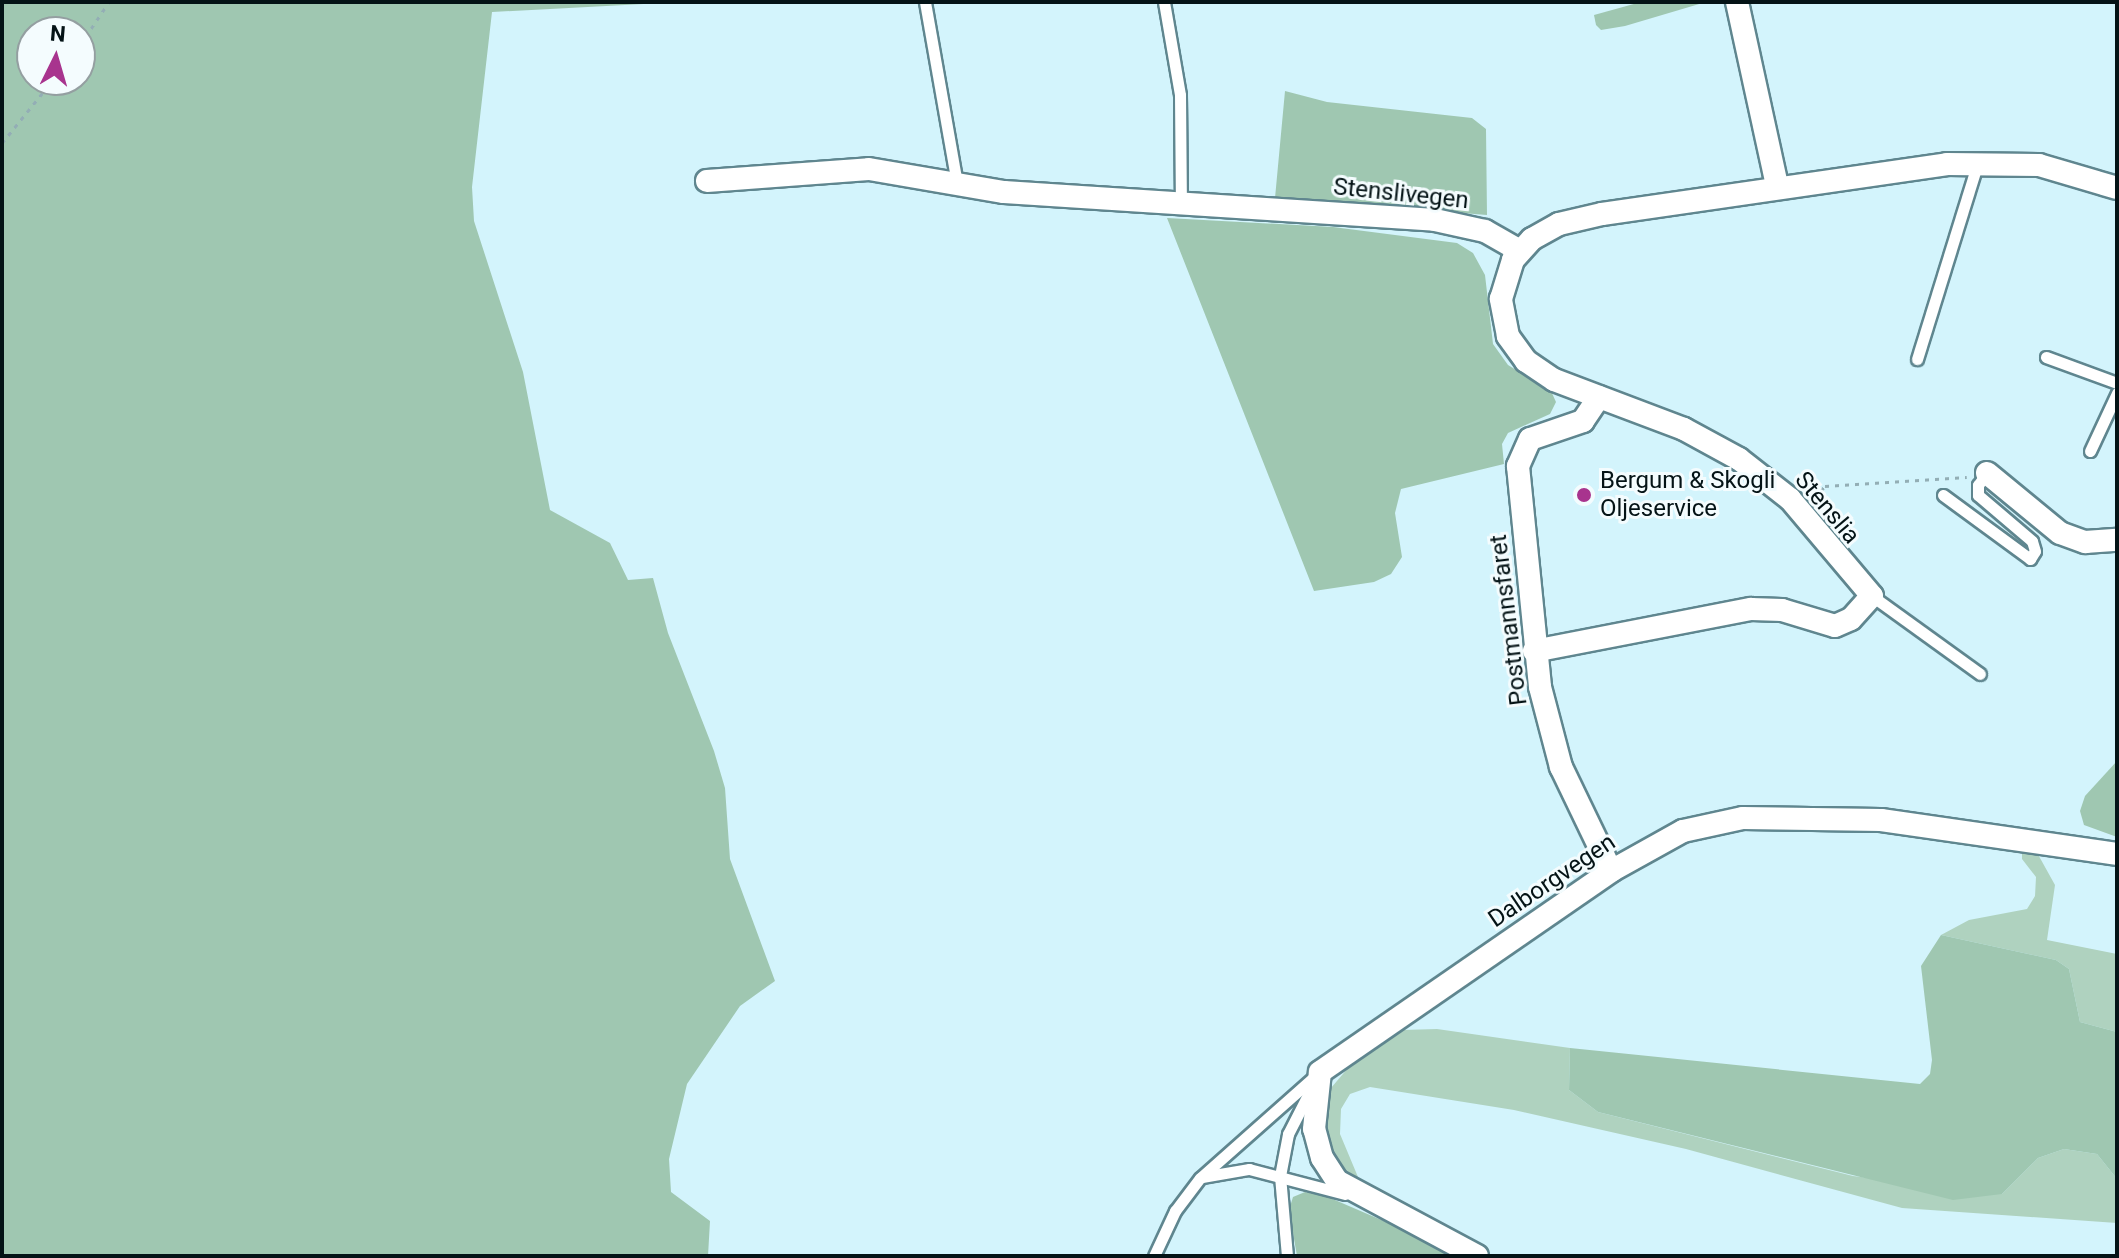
<!DOCTYPE html>
<html>
<head>
<meta charset="utf-8">
<style>
  body { margin:0 }
  #map { position:relative; width:2119px; height:1258px; overflow:hidden; background:#d3f4fc; font-family:Roboto,sans-serif }
  div>[style] { position:absolute }
  .green>* { inset:0; background:#afd2bf }
  .forest>* { inset:0; background:#9fc7b1 }
  .path>* { height:3px; margin-top:-1.5px; transform-origin:0; background:repeating-linear-gradient(90deg,#93aeb5 0 4px,transparent 0 10px) }
  .roads { filter:drop-shadow(2px 0 #5f868f) drop-shadow(-2px 0 #5f868f) drop-shadow(0 2px #5f868f) drop-shadow(0 -2px #5f868f) }
  .lane>* { height:11px; margin:-5.5px; padding:0 5.5px; transform-origin:5.5px; border-radius:5.5px; background:#fff }
  .street>* { height:22px; margin:-11px; padding:0 11px; transform-origin:11px; border-radius:11px; background:#fff }
  .dots>* { width:22px; height:22px; translate:-50% -50%; box-sizing:border-box; border:4px solid #f4fcfe; border-radius:50% }
  span { translate:-50% -50%; white-space:nowrap; text-align:center; line-height:1.15; -webkit-text-stroke:6px #f4fcfe; paint-order:stroke }
  .street-label { font-size:24px; color:#041316 }
  .poi-label { font-size:24px; color:#041316 }
  .left { translate:0 -50%; text-align:left }
  .frame { position:absolute; inset:0; border:4px solid #041316; pointer-events:none }
  .north { position:absolute; left:16px; top:16px; width:80px; height:80px; box-sizing:border-box; background:#f4fcfe; border:2px solid #949fa1; border-radius:50%; rotate:5deg; font-size:22px; font-weight:700; line-height:32px; text-align:center; color:#041316 }
  .north::after { content:''; display:block; margin:auto; width:28px; height:36px; background:#a8348e; clip-path:polygon(50% 0,100% 100%,50% 72%,0 100%) }
</style>
</head>
<body>
<div id="map">
  <div class="green">
    <i style="clip-path:polygon(2022px 847px,2035px 849px,2055px 885px,2047px 940px,2117px 954px,2117px 1032px,2080px 1022px,2069px 969px,2056px 960px,1941px 935px,1969px 920px,2027px 909px,2035px 896px,2036px 877px,2022px 859px)"></i>
    <i style="clip-path:polygon(1437px 1029px,1570px 1048px,1569px 1090px,1598px 1112px,1853px 1176px,2002px 1194px,2038px 1158px,2064px 1149px,2097px 1154px,2117px 1179px,2117px 1223px,1902px 1208px,1686px 1149px,1514px 1110px,1370px 1087px,1350px 1094px,1341px 1109px,1340px 1134px,1358px 1177px,1354px 1186px,1327px 1149px,1322px 1129px,1325px 1095px,1354px 1061px,1386px 1038px,1402px 1030px)"></i>
  </div>
  <div class="forest">
    <i style="clip-path:polygon(evenodd,2px 2px,681px 2px,492px 12px,472px 187px,474px 221px,523px 372px,550px 510px,610px 543px,628px 580px,653px 578px,668px 633px,714px 751px,725px 788px,730px 859px,775px 981px,740px 1006px,687px 1084px,669px 1159px,671px 1192px,710px 1221px,708px 1256px,2px 1256px,2px 2px,80px 32px,80px 80px,32px 80px,32px 32px,80px 32px)"></i>
    <i style="clip-path:polygon(1641px 2px,1706px 2px,1625px 26px,1601px 30px,1596px 25px,1594px 15px)"></i>
    <i style="clip-path:polygon(1285px 91px,1327px 102px,1472px 118px,1486px 129px,1487px 215px,1275px 198px)"></i>
    <i style="clip-path:polygon(1167px 218px,1333px 227px,1457px 243px,1473px 253px,1485px 275px,1493px 344px,1508px 365px,1551px 391px,1556px 402px,1550px 414px,1508px 433px,1502px 444px,1504px 464px,1401px 489px,1395px 513px,1402px 557px,1391px 574px,1374px 582px,1314px 591px)"></i>
    <i style="clip-path:polygon(2117px 761px,2117px 837px,2084px 825px,2080px 811px,2085px 796px)"></i>
    <i style="clip-path:polygon(1941px 935px,2056px 960px,2069px 969px,2080px 1022px,2117px 1032px,2117px 1179px,2097px 1154px,2064px 1149px,2038px 1158px,2002px 1194px,1953px 1200px,1598px 1112px,1569px 1090px,1570px 1048px,1920px 1084px,1930px 1074px,1932px 1060px,1921px 966px)"></i>
    <i style="clip-path:polygon(1305px 1192px,1328px 1197px,1465px 1256px,1297px 1256px,1289px 1210px,1293px 1197px)"></i>
  </div>
  <div class="path">
    <i style="left:80px;top:45px;width:52px;rotate:-56deg"></i>
    <i style="left:2px;top:143px;width:81px;rotate:-51deg"></i>
    <i style="left:1814px;top:498px;width:16px;rotate:-47deg"></i>
    <i style="left:1825px;top:486px;width:142px;rotate:-3.6deg"></i>
  </div>
  <div class="roads">
    <div class="lane">
      <i style="left:925px;top:2px;width:185px;rotate:80deg"></i>
      <i style="left:1164px;top:2px;width:94px;rotate:80.2deg"></i>
      <i style="left:1180px;top:95px;width:107px;rotate:89.5deg"></i>
      <i style="left:2046px;top:357px;width:76px;rotate:20.1deg"></i>
      <i style="left:1917px;top:359px;width:206px;rotate:-72.8deg"></i>
      <i style="left:2090px;top:451px;width:64px;rotate:-65deg"></i>
      <i style="left:1943px;top:495px;width:108px;rotate:36.3deg"></i>
      <i style="left:2030px;top:559px;width:9px;rotate:-58deg"></i>
      <i style="left:2035px;top:551px;width:10px;rotate:-107deg"></i>
      <i style="left:2032px;top:541px;width:71px;rotate:-139.6deg"></i>
      <i style="left:1978px;top:495px;width:10px;rotate:-90deg"></i>
      <i style="left:1978px;top:485px;width:15px;rotate:-53deg"></i>
      <i style="left:1872px;top:596px;width:133px;rotate:35.8deg"></i>
      <i style="left:1202px;top:1177px;width:48px;rotate:-9.7deg"></i>
      <i style="left:1249px;top:1169px;width:99px;rotate:14.6deg"></i>
      <i style="left:1154px;top:1256px;width:50px;rotate:-65deg"></i>
      <i style="left:1175px;top:1211px;width:41px;rotate:-52.9deg"></i>
      <i style="left:1200px;top:1178px;width:160px;rotate:-41.5deg"></i>
      <i style="left:1287px;top:1256px;width:80px;rotate:-95deg"></i>
      <i style="left:1280px;top:1176px;width:43px;rotate:-79.2deg"></i>
      <i style="left:1288px;top:1134px;width:57px;rotate:-63deg"></i>
    </div>
    <div class="street">
      <i style="left:1737px;top:2px;width:187px;rotate:77.7deg"></i>
      <i style="left:707px;top:181px;width:162px;rotate:-4.2deg"></i>
      <i style="left:869px;top:169px;width:137px;rotate:9.7deg"></i>
      <i style="left:1004px;top:192px;width:432px;rotate:3.7deg"></i>
      <i style="left:1435px;top:220px;width:51px;rotate:12.4deg"></i>
      <i style="left:1485px;top:231px;width:40px;rotate:29.7deg"></i>
      <i style="left:1599px;top:397px;width:29px;rotate:124deg"></i>
      <i style="left:1583px;top:421px;width:56px;rotate:161.2deg"></i>
      <i style="left:1530px;top:439px;width:30px;rotate:114deg"></i>
      <i style="left:1518px;top:466px;width:222px;rotate:84.3deg"></i>
      <i style="left:1540px;top:687px;width:83px;rotate:75.3deg"></i>
      <i style="left:1561px;top:767px;width:115px;rotate:64.3deg"></i>
      <i style="left:1987px;top:473px;width:94px;rotate:39.4deg"></i>
      <i style="left:2060px;top:533px;width:27px;rotate:20deg"></i>
      <i style="left:2085px;top:542px;width:32px;rotate:-4deg"></i>
      <i style="left:1534px;top:651px;width:221px;rotate:-11deg"></i>
      <i style="left:1751px;top:609px;width:31px;rotate:2deg"></i>
      <i style="left:1782px;top:610px;width:55px;rotate:16.8deg"></i>
      <i style="left:1835px;top:626px;width:17px;rotate:-24deg"></i>
      <i style="left:1851px;top:619px;width:31px;rotate:-48deg"></i>
      <i style="left:1872px;top:596px;width:127px;rotate:-130.2deg"></i>
      <i style="left:1790px;top:499px;width:65px;rotate:-141.9deg"></i>
      <i style="left:1739px;top:459px;width:63px;rotate:-151.4deg"></i>
      <i style="left:1684px;top:429px;width:139px;rotate:-159.3deg"></i>
      <i style="left:1554px;top:380px;width:34px;rotate:-146deg"></i>
      <i style="left:1526px;top:361px;width:31px;rotate:-126deg"></i>
      <i style="left:1508px;top:336px;width:38px;rotate:-101deg"></i>
      <i style="left:1501px;top:299px;width:41px;rotate:-72.9deg"></i>
      <i style="left:1513px;top:260px;width:28px;rotate:-48deg"></i>
      <i style="left:1532px;top:239px;width:31px;rotate:-29deg"></i>
      <i style="left:1559px;top:224px;width:44px;rotate:-13.1deg"></i>
      <i style="left:1602px;top:214px;width:349px;rotate:-8.2deg"></i>
      <i style="left:1947px;top:164px;width:92px;rotate:0.6deg"></i>
      <i style="left:2039px;top:165px;width:81px;rotate:16.4deg"></i>
      <i style="left:1477px;top:1256px;width:159px;rotate:-151.8deg"></i>
      <i style="left:1337px;top:1181px;width:27px;rotate:-123deg"></i>
      <i style="left:1322px;top:1158px;width:30px;rotate:-105deg"></i>
      <i style="left:1314px;top:1129px;width:57px;rotate:-84deg"></i>
      <i style="left:1320px;top:1072px;width:354px;rotate:-34.6deg"></i>
      <i style="left:1611px;top:871px;width:82px;rotate:-29.1deg"></i>
      <i style="left:1683px;top:831px;width:61px;rotate:-12.2deg"></i>
      <i style="left:1743px;top:818px;width:138px;rotate:0.8deg"></i>
      <i style="left:1881px;top:820px;width:238px;rotate:8.2deg"></i>
    </div>
  </div>
  <div class="dots">
    <i style="left:1584px;top:495px;background:#a8348e"></i>
  </div>
  <div class="street-label">
    <span style="left:1401px;top:194px;rotate:6deg">Stenslivegen</span>
    <span style="left:1827px;top:508px;rotate:50deg">Stenslia</span>
    <span style="left:1509px;top:620px;rotate:-97deg">Postmannsfaret</span>
    <span style="left:1552px;top:881px;rotate:-34deg">Dalborgvegen</span>
  </div>
  <div class="poi-label">
    <span class="left" style="left:1600px;top:495px">Bergum &amp; Skogli<br>Oljeservice</span>
  </div>
  <div class="frame"></div>
  <div class="north">N</div>
</div>
</body>
</html>
